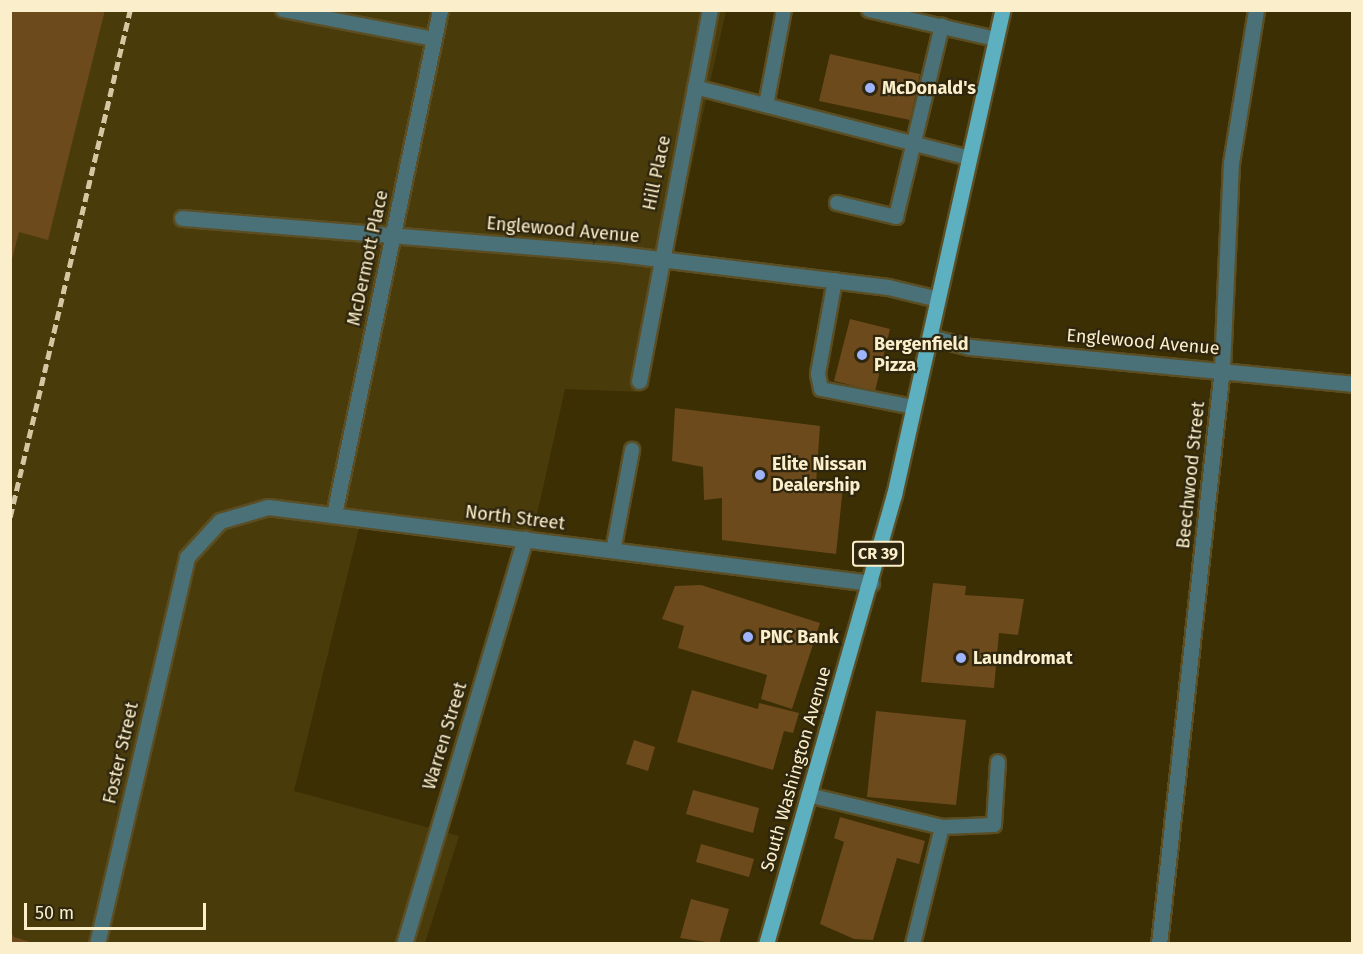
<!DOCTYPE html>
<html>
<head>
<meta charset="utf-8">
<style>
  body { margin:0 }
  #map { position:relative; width:1363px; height:954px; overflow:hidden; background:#3c2f04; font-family:"Fira Sans",sans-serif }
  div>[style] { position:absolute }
  .built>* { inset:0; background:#4a3b0b }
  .building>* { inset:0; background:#6c4a1b }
  .roads { filter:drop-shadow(2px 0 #5b4e24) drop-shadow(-2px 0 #5b4e24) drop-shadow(0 2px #5b4e24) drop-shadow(0 -2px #5b4e24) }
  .service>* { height:14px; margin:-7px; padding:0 7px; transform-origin:7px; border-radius:7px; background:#4a7178 }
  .minor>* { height:15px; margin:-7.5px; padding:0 7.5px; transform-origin:7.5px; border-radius:7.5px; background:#4a7178 }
  .primary>* { height:15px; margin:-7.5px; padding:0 7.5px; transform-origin:7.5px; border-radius:7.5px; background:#5cb0c0 }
  .rail>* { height:4.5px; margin-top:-2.25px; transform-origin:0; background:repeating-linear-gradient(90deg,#d4c7a1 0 9px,transparent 0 13.5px) }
  .dots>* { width:16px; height:16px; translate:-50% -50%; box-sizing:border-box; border:3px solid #2e260e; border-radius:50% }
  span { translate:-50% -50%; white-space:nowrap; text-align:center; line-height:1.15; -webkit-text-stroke:4.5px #2e260e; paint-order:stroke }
  .shield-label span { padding:2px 4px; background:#2e260e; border:2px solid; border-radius:4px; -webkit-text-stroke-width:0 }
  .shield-label { font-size:16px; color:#fbeeca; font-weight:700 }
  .poi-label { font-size:18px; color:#fbeeca; font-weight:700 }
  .left { translate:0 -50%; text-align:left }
  .street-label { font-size:18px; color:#fbeeca }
  .frame { position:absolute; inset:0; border:12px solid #fbeeca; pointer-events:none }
  .scale { position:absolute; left:24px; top:903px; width:182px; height:27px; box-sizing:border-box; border:3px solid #fbeeca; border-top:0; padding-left:8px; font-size:18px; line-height:21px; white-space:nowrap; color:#fbeeca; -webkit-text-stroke:4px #2e260e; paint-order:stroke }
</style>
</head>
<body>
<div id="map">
  <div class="built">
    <i style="clip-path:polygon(10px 11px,726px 11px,641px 392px,565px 389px,530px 546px,360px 524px,294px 791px,459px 836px,425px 943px,11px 943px)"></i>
  </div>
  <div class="building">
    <i style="clip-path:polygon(10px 10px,105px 10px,48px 240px,19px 232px,11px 263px)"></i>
    <i style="clip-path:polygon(830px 54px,920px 74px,910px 120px,819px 101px)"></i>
    <i style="clip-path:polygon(850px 319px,890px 329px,875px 391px,834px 381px)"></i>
    <i style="clip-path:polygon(675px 408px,820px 426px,816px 483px,843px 487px,836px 554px,722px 540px,722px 498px,704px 500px,703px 467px,672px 461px)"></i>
    <i style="clip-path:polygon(933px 583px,966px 586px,965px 595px,1024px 599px,1018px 635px,999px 633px,994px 688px,921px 682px)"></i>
    <i style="clip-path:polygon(701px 585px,820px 623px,792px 709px,761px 699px,767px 675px,678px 648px,684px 626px,662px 619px,675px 586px)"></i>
    <i style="clip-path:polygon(692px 690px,758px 709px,759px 703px,799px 713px,793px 733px,784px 731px,773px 770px,677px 742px)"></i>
    <i style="clip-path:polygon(876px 711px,966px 720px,956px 805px,867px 797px)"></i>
    <i style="clip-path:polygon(634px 740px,655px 747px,648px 771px,626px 764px)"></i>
    <i style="clip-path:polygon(693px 790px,759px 808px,753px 833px,686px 814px)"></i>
    <i style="clip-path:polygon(840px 817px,925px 841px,919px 864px,897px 858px,873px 940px,854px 939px,820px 924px,844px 842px,834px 838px)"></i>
    <i style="clip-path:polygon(701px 844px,754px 859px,749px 877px,696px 862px)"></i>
    <i style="clip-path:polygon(691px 899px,729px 909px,719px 944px,680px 938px)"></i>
    <i style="clip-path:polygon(10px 930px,14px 937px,37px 944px,10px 944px)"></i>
  </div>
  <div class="roads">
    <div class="service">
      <i style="left:283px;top:10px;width:154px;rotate:10.9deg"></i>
      <i style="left:869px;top:10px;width:130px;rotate:12.9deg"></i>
      <i style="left:695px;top:87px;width:284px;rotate:14.5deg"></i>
      <i style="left:766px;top:105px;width:97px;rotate:-79.3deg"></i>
      <i style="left:837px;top:203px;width:61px;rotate:13.3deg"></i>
      <i style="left:896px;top:217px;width:197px;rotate:-76.5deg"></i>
      <i style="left:835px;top:280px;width:96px;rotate:100.3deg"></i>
      <i style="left:818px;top:374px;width:15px;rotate:79deg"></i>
      <i style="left:821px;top:389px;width:95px;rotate:11deg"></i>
      <i style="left:613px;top:551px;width:103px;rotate:-79.3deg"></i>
      <i style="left:808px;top:795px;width:138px;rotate:13.4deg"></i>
      <i style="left:942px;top:827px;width:121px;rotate:103.9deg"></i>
      <i style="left:942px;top:827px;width:52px;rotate:-2.2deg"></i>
      <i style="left:994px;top:825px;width:63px;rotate:-86.4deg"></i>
    </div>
    <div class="minor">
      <i style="left:182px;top:218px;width:430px;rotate:4.7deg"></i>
      <i style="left:611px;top:253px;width:279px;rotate:7deg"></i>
      <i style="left:888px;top:287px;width:51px;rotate:13.5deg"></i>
      <i style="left:930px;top:337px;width:41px;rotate:14deg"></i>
      <i style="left:970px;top:347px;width:384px;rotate:5.5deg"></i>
      <i style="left:639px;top:381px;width:378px;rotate:-79.2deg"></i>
      <i style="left:334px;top:514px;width:515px;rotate:-78.12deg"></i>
      <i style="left:97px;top:944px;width:397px;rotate:-76.9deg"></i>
      <i style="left:187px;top:557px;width:49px;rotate:-47.5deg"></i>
      <i style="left:220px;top:521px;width:50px;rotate:-16.3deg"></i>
      <i style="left:268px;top:507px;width:608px;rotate:7.18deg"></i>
      <i style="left:404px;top:944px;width:423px;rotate:-73.4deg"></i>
      <i style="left:1159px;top:944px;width:579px;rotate:-83.76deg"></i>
      <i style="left:1222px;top:368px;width:205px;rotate:-87.5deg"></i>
      <i style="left:1231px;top:163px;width:155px;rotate:-80.7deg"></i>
    </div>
    <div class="primary">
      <i style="left:766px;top:944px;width:467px;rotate:-74.1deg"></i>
      <i style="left:894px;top:495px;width:497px;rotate:-77.4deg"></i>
    </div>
  </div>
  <div class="rail">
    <i style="left:10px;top:517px;width:521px;rotate:-76.68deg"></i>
  </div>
  <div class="dots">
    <i style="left:870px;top:88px;background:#9eb4fd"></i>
    <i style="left:862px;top:355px;background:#9eb4fd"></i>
    <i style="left:760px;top:475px;background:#9eb4fd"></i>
    <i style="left:748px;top:637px;background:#9eb4fd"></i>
    <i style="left:961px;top:658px;background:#9eb4fd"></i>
  </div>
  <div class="shield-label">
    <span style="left:878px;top:554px">CR 39</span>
  </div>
  <div class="poi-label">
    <span class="left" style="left:882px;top:88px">McDonald's</span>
    <span class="left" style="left:874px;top:355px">Bergenfield<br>Pizza</span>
    <span class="left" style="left:772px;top:475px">Elite Nissan<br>Dealership</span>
    <span class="left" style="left:760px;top:637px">PNC Bank</span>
    <span class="left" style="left:973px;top:658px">Laundromat</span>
  </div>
  <div class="street-label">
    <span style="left:657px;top:173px;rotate:-78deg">Hill Place</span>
    <span style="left:563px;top:230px;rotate:5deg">Englewood Avenue</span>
    <span style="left:368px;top:258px;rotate:-78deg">McDermott Place</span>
    <span style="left:1143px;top:342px;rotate:5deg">Englewood Avenue</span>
    <span style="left:1191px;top:475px;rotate:-84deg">Beechwood Street</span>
    <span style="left:515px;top:518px;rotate:7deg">North Street</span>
    <span style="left:445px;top:736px;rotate:-73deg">Warren Street</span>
    <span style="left:121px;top:753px;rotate:-77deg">Foster Street</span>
    <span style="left:796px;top:769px;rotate:-74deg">South Washington Avenue</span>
  </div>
  <div class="frame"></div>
  <div class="scale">50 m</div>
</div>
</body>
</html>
